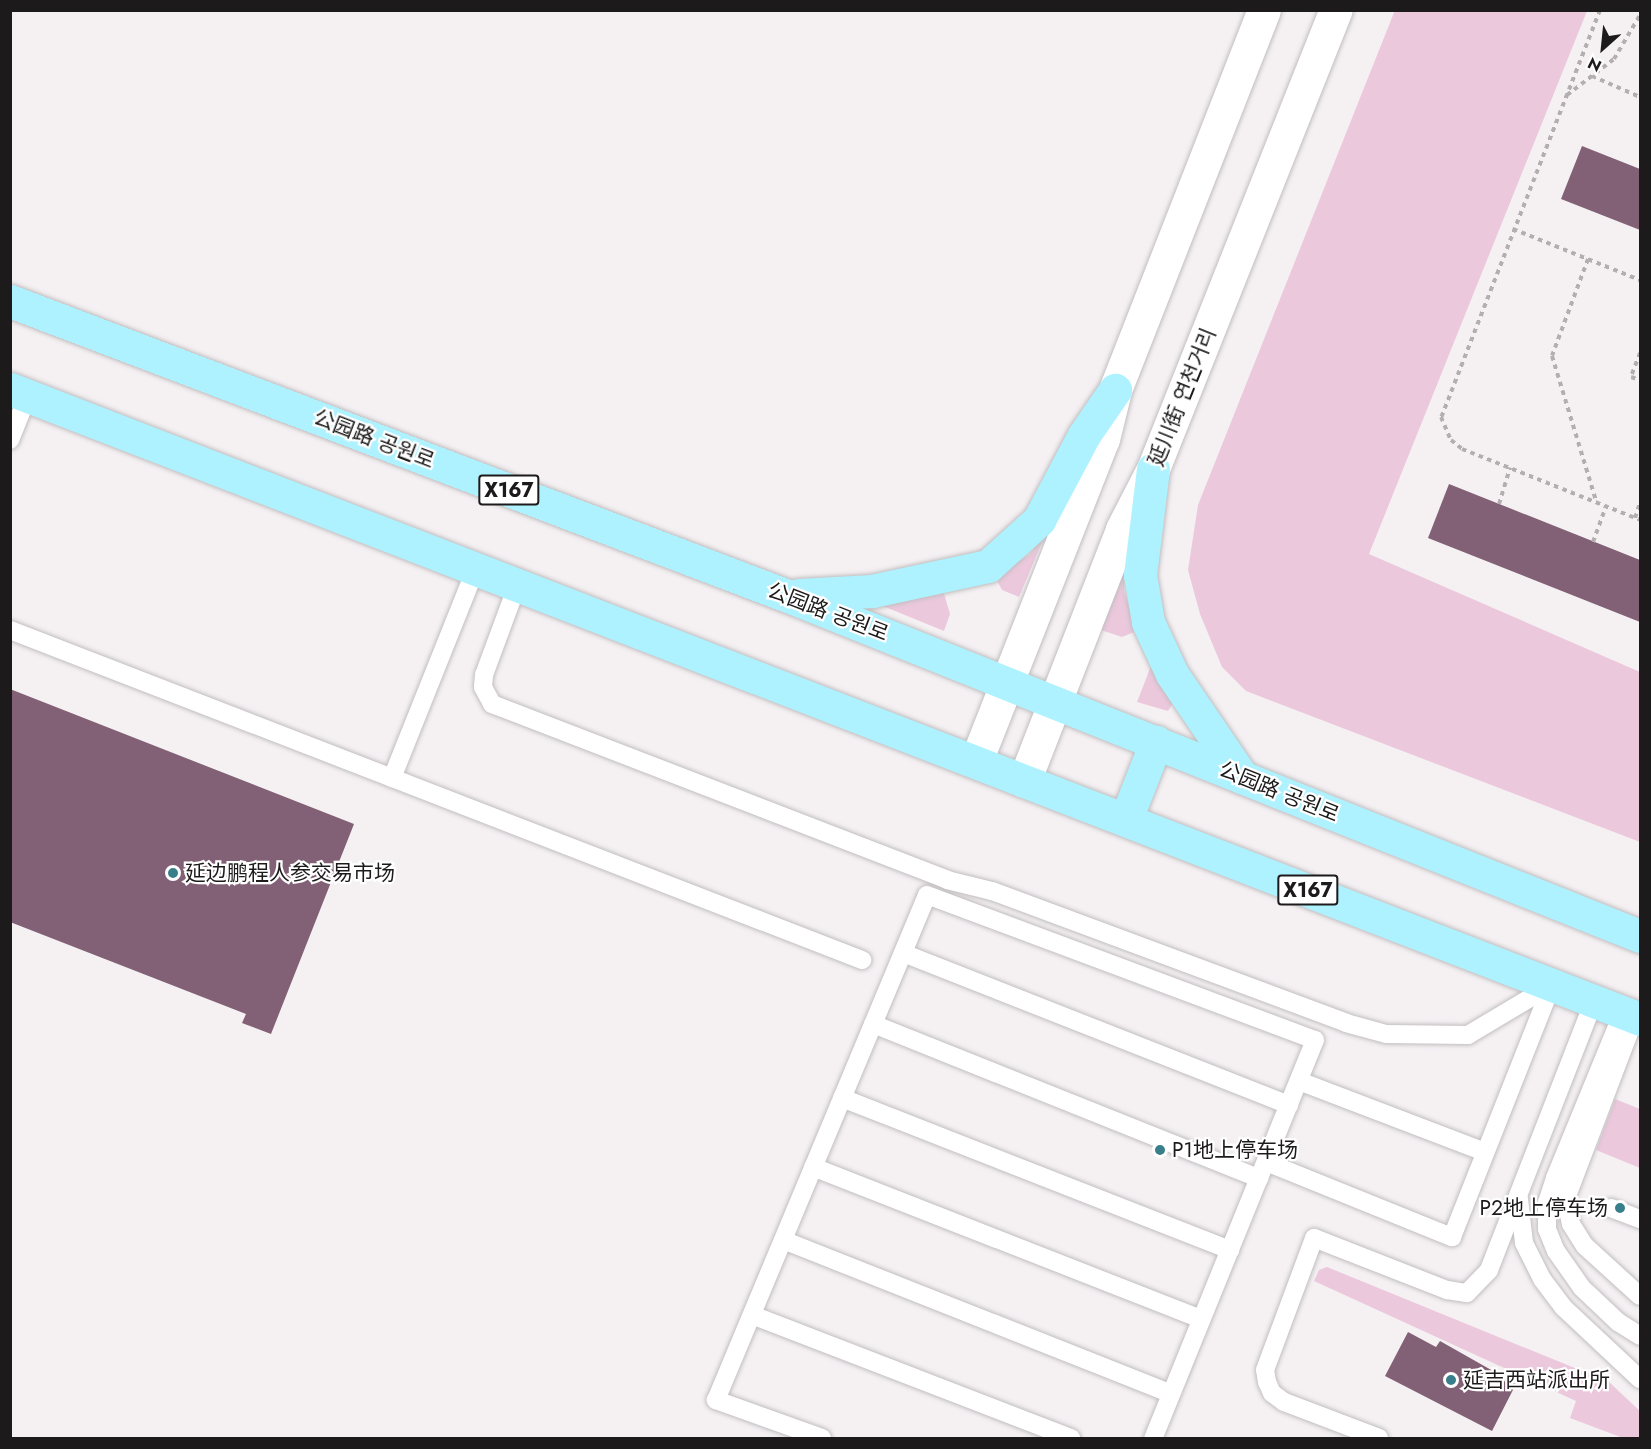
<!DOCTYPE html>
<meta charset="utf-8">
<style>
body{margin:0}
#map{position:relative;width:1651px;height:1449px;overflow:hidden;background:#f5f1f3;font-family:Jost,"Noto Sans SC","Noto Sans KR",sans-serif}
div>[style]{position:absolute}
.green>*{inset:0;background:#ecc8dd}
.building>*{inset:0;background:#826176}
.path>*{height:4px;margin-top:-2px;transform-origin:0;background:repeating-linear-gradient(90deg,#b3afb1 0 4.5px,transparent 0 9px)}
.roads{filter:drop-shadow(0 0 2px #c2bec0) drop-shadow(0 0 2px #c2bec0)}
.service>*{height:18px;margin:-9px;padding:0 9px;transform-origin:9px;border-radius:9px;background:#fff}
.secondary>*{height:33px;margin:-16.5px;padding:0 16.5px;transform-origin:16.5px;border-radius:16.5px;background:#fff}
.primary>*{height:33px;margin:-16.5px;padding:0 16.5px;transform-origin:16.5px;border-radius:16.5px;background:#aff2ff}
.dots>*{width:16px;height:16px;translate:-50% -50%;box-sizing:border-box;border:3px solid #fff;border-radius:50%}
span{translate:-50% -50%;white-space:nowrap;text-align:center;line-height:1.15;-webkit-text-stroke:4.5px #fff;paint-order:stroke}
.shield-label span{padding:2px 4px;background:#fff;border:2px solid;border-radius:4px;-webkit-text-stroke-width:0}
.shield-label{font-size:20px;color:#1c1a1b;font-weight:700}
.street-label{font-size:21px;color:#1c1a1b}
.poi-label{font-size:21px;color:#1c1a1b}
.left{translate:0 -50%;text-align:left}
.right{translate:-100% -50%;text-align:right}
.frame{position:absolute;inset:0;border:12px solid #1c1a1b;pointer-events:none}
.north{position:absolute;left:1573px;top:18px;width:60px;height:60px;-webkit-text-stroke:4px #fff;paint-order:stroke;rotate:207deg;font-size:16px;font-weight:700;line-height:24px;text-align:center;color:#1c1a1b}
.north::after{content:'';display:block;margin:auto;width:21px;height:27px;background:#1c1a1b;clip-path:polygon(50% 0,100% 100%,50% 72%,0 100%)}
</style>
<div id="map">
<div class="green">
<div style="clip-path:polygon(1395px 10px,1587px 11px,1369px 554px,1640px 672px,1640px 842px,1246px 691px,1222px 667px,1200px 614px,1188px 570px,1198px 505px)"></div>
<div style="clip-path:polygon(1045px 535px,1019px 597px,1002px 590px,994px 575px,1029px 555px)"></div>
<div style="clip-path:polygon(1124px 564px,1124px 591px,1137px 631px,1122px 637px,1098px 629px)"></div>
<div style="clip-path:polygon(943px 590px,950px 614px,944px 631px,856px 595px,896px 602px)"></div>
<div style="clip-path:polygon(1151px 666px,1173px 703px,1168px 711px,1137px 702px)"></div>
<div style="clip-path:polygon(1615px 1099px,1640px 1109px,1640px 1168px,1596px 1150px)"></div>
<div style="clip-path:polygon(1327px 1267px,1609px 1382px,1640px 1411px,1640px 1438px,1623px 1438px,1570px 1418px,1576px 1401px,1314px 1281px,1319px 1270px)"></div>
</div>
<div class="building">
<div style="clip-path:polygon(1582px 146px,1640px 169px,1640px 230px,1561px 199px)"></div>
<div style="clip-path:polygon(1449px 484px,1640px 560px,1640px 622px,1428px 538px)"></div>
<div style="clip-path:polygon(10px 689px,354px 824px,271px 1034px,242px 1023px,246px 1014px,10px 922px)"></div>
<div style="clip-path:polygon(1408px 1332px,1436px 1347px,1440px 1341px,1516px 1384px,1492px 1431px,1385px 1376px)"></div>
</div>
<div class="path">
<div style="left:1600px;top:10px;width:437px;rotate:111.3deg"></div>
<div style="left:1441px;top:417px;width:25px;rotate:67deg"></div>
<div style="left:1451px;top:440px;width:14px;rotate:39deg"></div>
<div style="left:1462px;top:449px;width:192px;rotate:21.7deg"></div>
<div style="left:1592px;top:76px;width:52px;rotate:23.6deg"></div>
<div style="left:1567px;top:95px;width:59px;rotate:-37.5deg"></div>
<div style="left:1614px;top:59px;width:51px;rotate:-59.4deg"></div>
<div style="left:1513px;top:229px;width:137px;rotate:21.9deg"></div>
<div style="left:1588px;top:259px;width:103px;rotate:110.4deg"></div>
<div style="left:1552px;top:356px;width:152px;rotate:73.1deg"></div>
<div style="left:1640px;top:353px;width:26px;rotate:111deg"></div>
<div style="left:1631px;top:377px;width:9px;rotate:18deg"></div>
<div style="left:1499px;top:504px;width:38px;rotate:-73deg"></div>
<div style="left:1635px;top:518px;width:16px;rotate:-72deg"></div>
<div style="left:1593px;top:542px;width:38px;rotate:-70deg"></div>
</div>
<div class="roads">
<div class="service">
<div style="left:10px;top:440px;width:48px;rotate:-68.2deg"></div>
<div style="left:518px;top:583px;width:98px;rotate:110.3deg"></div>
<div style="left:484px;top:675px;width:12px;rotate:95deg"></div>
<div style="left:483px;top:687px;width:19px;rotate:62deg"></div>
<div style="left:492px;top:704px;width:488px;rotate:21.1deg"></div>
<div style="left:947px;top:880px;width:46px;rotate:13.7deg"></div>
<div style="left:992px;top:891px;width:378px;rotate:20.4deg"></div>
<div style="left:1346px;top:1023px;width:41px;rotate:15.4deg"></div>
<div style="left:1386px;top:1034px;width:82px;rotate:0.7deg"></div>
<div style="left:1468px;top:1035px;width:98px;rotate:-30.8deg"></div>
<div style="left:10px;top:630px;width:914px;rotate:21.17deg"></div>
<div style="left:392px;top:778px;width:228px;rotate:-68.2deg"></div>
<div style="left:903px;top:953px;width:415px;rotate:21.5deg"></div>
<div style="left:1623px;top:1012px;width:179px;rotate:112.3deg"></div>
<div style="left:1555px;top:1178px;width:25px;rotate:108deg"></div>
<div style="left:1547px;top:1202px;width:27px;rotate:90deg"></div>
<div style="left:1547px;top:1229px;width:24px;rotate:68deg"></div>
<div style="left:1556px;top:1251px;width:45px;rotate:54.9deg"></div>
<div style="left:1582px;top:1288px;width:50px;rotate:43.4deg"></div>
<div style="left:1618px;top:1322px;width:26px;rotate:32deg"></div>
<div style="left:1635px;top:1017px;width:195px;rotate:110.8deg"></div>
<div style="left:1566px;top:1199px;width:25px;rotate:79deg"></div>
<div style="left:1571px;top:1224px;width:26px;rotate:58deg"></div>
<div style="left:1585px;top:1246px;width:74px;rotate:42.3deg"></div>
<div style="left:873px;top:1024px;width:416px;rotate:21.8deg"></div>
<div style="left:1299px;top:1081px;width:199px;rotate:20.9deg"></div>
<div style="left:842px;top:1098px;width:417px;rotate:21.4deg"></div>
<div style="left:1266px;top:1162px;width:201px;rotate:22deg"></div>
<div style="left:1452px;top:1237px;width:271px;rotate:-68.4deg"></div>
<div style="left:813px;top:1167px;width:417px;rotate:21.4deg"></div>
<div style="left:1519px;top:1199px;width:44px;rotate:83.5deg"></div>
<div style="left:1524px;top:1243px;width:40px;rotate:63.4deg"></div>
<div style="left:1542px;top:1279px;width:36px;rotate:53deg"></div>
<div style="left:1564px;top:1308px;width:104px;rotate:43.1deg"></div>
<div style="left:1611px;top:1208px;width:31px;rotate:21deg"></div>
<div style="left:783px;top:1240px;width:417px;rotate:21.6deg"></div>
<div style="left:752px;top:1315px;width:342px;rotate:21.1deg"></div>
<div style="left:822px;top:1438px;width:113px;rotate:-160.3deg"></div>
<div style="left:716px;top:1400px;width:547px;rotate:-67.32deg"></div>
<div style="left:927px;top:895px;width:414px;rotate:20.5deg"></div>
<div style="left:1315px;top:1040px;width:430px;rotate:112.1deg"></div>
<div style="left:1379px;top:1438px;width:102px;rotate:-159.2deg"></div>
<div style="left:1284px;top:1402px;width:15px;rotate:-143deg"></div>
<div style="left:1272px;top:1393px;width:12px;rotate:-114deg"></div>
<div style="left:1267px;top:1382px;width:12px;rotate:-99deg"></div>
<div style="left:1265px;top:1370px;width:141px;rotate:-69.6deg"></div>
<div style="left:1314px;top:1238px;width:143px;rotate:21.4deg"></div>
<div style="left:1447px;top:1290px;width:20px;rotate:9deg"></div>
<div style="left:1467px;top:1293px;width:32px;rotate:-46deg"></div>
<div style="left:1489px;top:1270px;width:289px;rotate:-68.7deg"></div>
</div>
<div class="secondary">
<div style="left:976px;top:761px;width:346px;rotate:-68.5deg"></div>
<div style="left:1103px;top:439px;width:50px;rotate:-76.2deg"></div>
<div style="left:1115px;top:390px;width:408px;rotate:-68.6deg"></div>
<div style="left:1024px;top:781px;width:270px;rotate:-68.7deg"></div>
<div style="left:1122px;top:529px;width:68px;rotate:-62.7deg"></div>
<div style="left:1153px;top:469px;width:494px;rotate:-68.3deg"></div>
</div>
<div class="primary">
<div style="left:10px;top:301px;width:832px;rotate:20.77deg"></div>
<div style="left:788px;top:596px;width:917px;rotate:21.76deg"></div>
<div style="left:10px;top:389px;width:1748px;rotate:21.13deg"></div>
<div style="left:1153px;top:469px;width:107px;rotate:97deg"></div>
<div style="left:1140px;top:575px;width:48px;rotate:80.3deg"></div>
<div style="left:1148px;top:622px;width:57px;rotate:65.2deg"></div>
<div style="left:1172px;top:674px;width:125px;rotate:55.8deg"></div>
<div style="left:799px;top:595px;width:73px;rotate:-3.1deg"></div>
<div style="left:872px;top:591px;width:119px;rotate:-12.2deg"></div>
<div style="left:988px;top:566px;width:69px;rotate:-42deg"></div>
<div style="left:1039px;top:520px;width:96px;rotate:-62.1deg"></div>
<div style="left:1084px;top:435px;width:55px;rotate:-55.4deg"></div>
<div style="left:1126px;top:819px;width:83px;rotate:-68.7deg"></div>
</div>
</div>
<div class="dots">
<div style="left:173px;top:873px;background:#397f8b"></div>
<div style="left:1160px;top:1150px;background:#397f8b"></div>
<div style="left:1620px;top:1208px;background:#397f8b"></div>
<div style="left:1451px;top:1380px;background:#397f8b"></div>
</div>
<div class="shield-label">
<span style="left:509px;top:490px">X167</span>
<span style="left:1308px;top:890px">X167</span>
</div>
<div class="street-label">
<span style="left:1182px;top:397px;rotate:-68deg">延川街 연천거리</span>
<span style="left:374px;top:439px;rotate:21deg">公园路 공원로</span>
<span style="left:828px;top:612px;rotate:21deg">公园路 공원로</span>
<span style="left:1279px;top:792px;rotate:22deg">公园路 공원로</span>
</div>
<div class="poi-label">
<span class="left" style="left:185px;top:873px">延边鹏程人参交易市场</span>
<span class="left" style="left:1172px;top:1150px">P1地上停车场</span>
<span class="right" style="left:1608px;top:1208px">P2地上停车场</span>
<span class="left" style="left:1463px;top:1380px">延吉西站派出所</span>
</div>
<div class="frame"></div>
<div class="north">N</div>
</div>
